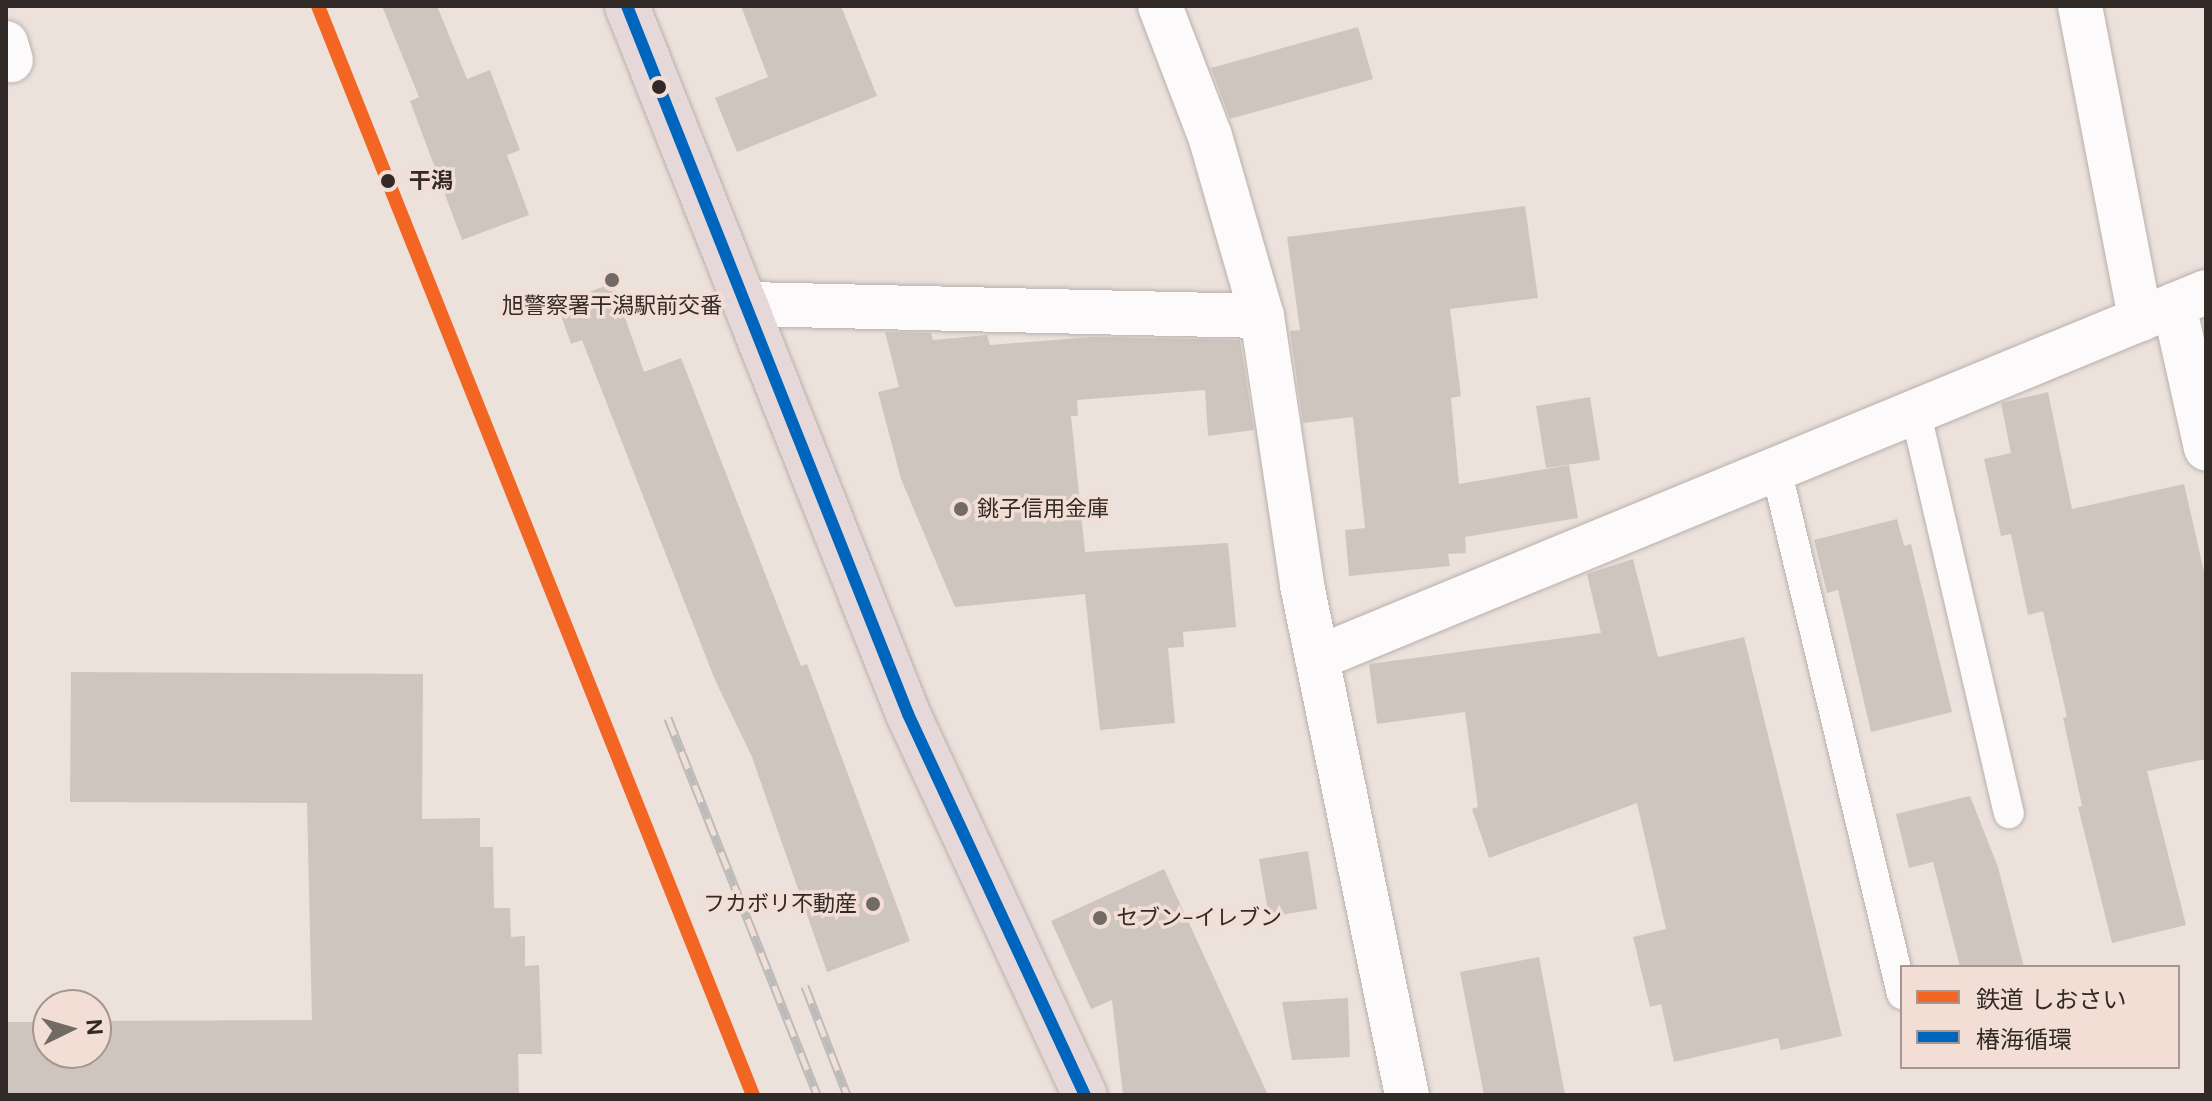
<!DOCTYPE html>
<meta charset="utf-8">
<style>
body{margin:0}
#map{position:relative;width:2212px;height:1101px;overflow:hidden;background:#ece1db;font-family:"DM Sans","Noto Sans JP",sans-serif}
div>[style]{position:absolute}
.building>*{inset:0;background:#cec6be}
.roads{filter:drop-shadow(0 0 2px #b9b0ac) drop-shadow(0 0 2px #b9b0ac)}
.lane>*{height:30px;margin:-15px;padding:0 15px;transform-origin:15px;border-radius:15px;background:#fcfafa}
.street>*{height:44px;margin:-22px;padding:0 22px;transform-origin:22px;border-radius:22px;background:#fcfafa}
.highway>*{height:44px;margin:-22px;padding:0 22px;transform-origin:22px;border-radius:22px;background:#e6d7d8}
.rail>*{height:9px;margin-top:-4.5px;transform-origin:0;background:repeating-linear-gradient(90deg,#f2ded5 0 18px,#bdbbba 0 36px);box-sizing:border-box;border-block:2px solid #bdbbba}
.bus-1>*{height:12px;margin:-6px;padding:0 6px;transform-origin:6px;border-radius:6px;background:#0065bd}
.rail-1>*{height:14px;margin:-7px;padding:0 7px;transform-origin:7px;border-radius:7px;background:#f26522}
.dots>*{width:22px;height:22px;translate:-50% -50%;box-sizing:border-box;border:4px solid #f2ded5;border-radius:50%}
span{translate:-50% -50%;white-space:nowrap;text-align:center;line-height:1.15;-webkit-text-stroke:7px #f2ded5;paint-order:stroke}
.stop-label{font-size:22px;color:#312a26;font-weight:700}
.left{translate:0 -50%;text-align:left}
.poi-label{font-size:22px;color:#312a26}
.right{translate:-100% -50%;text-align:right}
.frame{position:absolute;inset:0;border:8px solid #312a26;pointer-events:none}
.legend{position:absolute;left:1900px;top:965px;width:280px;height:104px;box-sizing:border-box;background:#f2ded5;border:2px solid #a5968f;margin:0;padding:10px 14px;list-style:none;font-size:24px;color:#312a26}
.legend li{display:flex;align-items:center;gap:16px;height:40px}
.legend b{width:40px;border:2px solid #a5968f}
.north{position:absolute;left:32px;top:989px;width:80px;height:80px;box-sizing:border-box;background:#f2ded5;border:2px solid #a5968f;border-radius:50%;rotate:85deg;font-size:22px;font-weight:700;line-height:32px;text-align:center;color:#312a26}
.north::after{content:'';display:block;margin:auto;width:28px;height:36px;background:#726a65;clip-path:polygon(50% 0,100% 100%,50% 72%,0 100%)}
</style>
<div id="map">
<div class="building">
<div style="clip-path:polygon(382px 6px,437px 6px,467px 79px,490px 70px,520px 150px,507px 155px,529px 215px,462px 240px,410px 101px,419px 97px)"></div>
<div style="clip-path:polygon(741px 6px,841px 6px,877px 96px,737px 152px,715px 98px,768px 77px)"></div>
<div style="clip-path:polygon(1358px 27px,1373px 79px,1230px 119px,1211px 68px)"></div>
<div style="clip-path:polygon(1525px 206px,1538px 298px,1450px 309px,1461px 396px,1451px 398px,1459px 484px,1569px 465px,1578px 518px,1465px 537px,1466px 553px,1448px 554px,1450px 566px,1349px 576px,1345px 530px,1365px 528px,1353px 417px,1303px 423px,1290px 331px,1300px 330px,1287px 237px)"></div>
<div style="clip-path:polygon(613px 283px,644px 372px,681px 358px,801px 666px,807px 664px,910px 941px,827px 972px,752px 757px,715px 680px,582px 340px,571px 344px,557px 304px)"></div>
<div style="clip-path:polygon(885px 332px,931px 333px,933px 340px,987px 335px,990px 345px,1092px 337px,1240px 340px,1254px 430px,1208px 436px,1205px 390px,1077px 400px,1078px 416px,1071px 416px,1085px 552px,1228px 543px,1236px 627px,1183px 632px,1184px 647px,1168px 648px,1175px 723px,1100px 730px,1085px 594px,955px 607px,901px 479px,878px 392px,899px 387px)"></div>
<div style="clip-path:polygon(2048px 392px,2072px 509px,2184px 484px,2206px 580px,2206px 759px,2147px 771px,2186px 925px,2112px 943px,2078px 807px,2082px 806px,2063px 718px,2067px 717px,2043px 611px,2028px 615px,2011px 534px,2001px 536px,1984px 459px,2011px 453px,2001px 403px)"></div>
<div style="clip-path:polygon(1590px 397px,1600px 460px,1546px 468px,1536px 406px)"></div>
<div style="clip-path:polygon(1897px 519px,1904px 546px,1911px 544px,1952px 712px,1871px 732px,1838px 590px,1827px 593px,1814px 540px)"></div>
<div style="clip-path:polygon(1633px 559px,1658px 657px,1744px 637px,1842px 1036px,1781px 1050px,1778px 1038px,1674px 1062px,1661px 1004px,1650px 1007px,1633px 937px,1666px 929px,1637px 803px,1489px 858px,1472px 809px,1478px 807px,1465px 712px,1377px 724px,1369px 664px,1601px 633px,1587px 574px)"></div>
<div style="clip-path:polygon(71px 672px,423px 674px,422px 819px,480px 818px,480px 847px,493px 847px,494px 908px,510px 908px,511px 937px,525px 936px,525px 966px,539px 965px,542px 1054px,518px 1054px,519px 1095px,6px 1095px,6px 1022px,48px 1022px,48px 1053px,96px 1053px,96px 1021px,312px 1020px,307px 803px,70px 802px)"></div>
<div style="clip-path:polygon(1970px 796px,1998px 867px,2024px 967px,1960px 967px,1933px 862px,1909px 868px,1896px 814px)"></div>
<div style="clip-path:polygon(1308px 851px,1317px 909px,1269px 917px,1259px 859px)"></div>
<div style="clip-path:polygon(1164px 869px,1194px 934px,1268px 1095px,1123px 1095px,1112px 1000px,1091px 1009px,1051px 921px)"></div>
<div style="clip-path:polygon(1539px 957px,1565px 1095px,1484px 1095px,1460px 972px)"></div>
<div style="clip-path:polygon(1348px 998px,1350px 1057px,1292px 1060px,1282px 1002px)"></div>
</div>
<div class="roads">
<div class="lane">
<div style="left:1915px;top:410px;width:414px;rotate:76.9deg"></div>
<div style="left:1776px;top:469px;width:540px;rotate:76.5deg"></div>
</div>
<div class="street">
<div style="left:1160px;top:6px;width:139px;rotate:69deg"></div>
<div style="left:1210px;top:136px;width:187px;rotate:73.9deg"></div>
<div style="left:1262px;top:316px;width:272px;rotate:81.5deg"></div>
<div style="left:1302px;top:585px;width:521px;rotate:78.37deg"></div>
<div style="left:2080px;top:6px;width:319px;rotate:79.1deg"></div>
<div style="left:6px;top:43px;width:18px;rotate:74deg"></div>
<div style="left:748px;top:304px;width:514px;rotate:1.34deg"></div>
<div style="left:2174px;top:305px;width:147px;rotate:77.4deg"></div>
<div style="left:1317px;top:658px;width:961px;rotate:-22.38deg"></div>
</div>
<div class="highway">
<div style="left:627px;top:6px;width:762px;rotate:68.35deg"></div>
<div style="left:908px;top:714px;width:420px;rotate:65.1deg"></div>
</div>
</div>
<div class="rail">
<div style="left:668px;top:718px;width:405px;rotate:68.4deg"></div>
<div style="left:805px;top:986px;width:117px;rotate:68.9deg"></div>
</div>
<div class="bus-1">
<div style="left:627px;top:6px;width:762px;rotate:68.35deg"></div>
<div style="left:908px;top:714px;width:420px;rotate:65.1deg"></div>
</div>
<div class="rail-1">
<div style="left:318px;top:6px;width:1173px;rotate:68.23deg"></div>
</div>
<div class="dots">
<div style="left:659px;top:87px;background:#312a26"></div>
<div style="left:388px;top:181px;background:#312a26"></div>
<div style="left:612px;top:280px;background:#726a65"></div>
<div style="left:961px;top:509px;background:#726a65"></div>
<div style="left:873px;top:904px;background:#726a65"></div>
<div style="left:1100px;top:918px;background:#726a65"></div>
</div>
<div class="stop-label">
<span class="left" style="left:409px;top:181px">干潟</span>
</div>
<div class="poi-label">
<span style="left:612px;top:306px">旭警察署干潟駅前交番</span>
<span class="left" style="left:977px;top:509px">銚子信用金庫</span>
<span class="right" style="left:857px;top:904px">フカボリ不動産</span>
<span class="left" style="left:1116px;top:918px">セブン-イレブン</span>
</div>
<div class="frame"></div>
<ul class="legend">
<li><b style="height:10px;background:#f26522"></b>鉄道 しおさい</li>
<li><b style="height:10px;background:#0065bd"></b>椿海循環</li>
</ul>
<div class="north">N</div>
</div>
